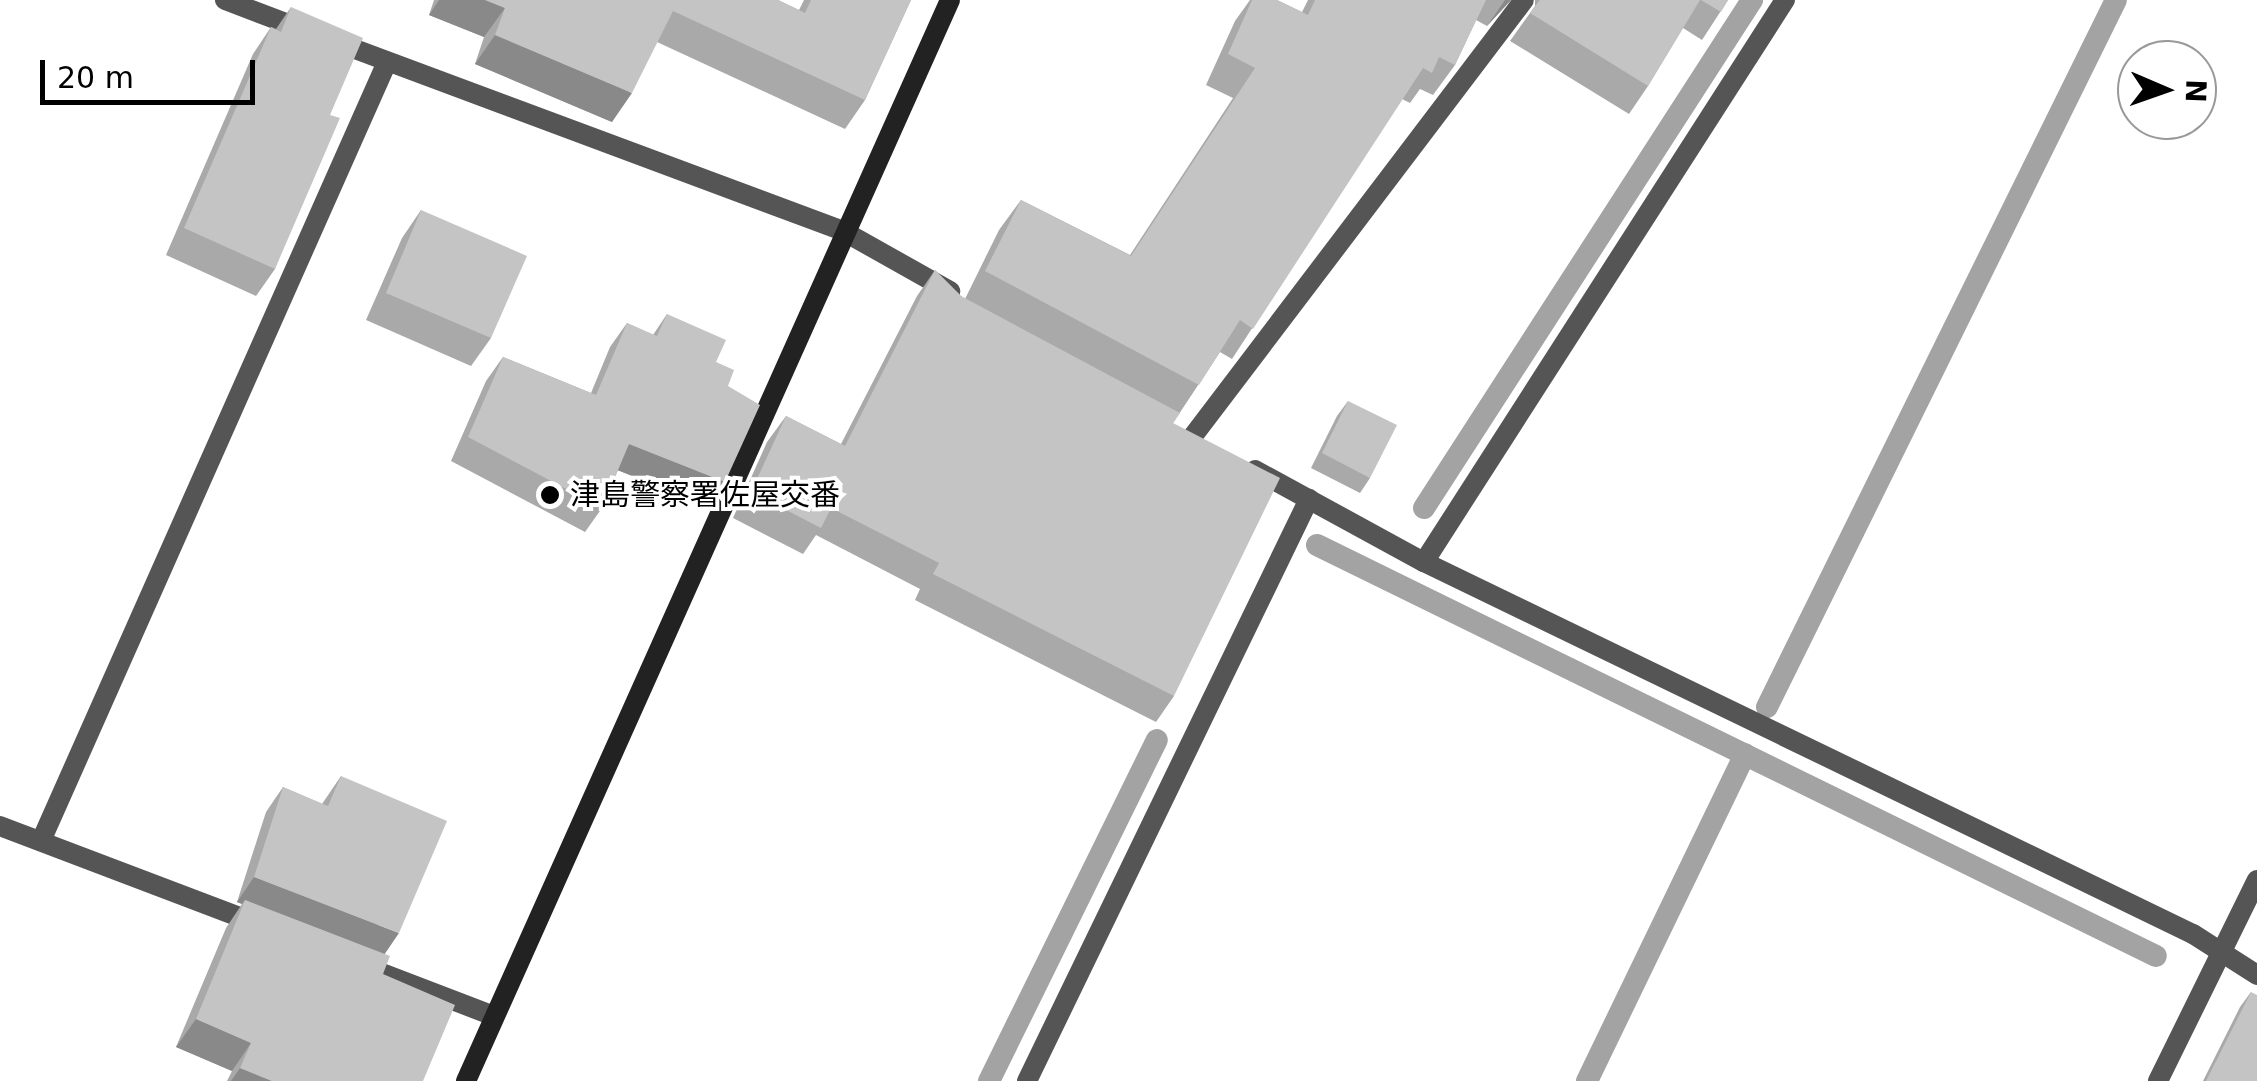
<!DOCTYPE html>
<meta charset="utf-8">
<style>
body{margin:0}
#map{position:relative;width:2257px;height:1081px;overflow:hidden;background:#fff;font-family:"DejaVu Sans","Noto Sans JP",sans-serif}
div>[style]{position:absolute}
.stream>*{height:22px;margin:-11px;padding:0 11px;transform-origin:11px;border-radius:11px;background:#a3a3a3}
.street>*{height:20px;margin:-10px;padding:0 10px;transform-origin:10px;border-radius:10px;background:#555}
.secondary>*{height:20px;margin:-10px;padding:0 10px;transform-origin:10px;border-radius:10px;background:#222}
.wall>*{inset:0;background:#a9a9a9}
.shaded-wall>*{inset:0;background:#898989}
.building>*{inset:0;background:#c4c4c4}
.dots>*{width:28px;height:28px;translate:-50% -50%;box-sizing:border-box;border:5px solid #fff;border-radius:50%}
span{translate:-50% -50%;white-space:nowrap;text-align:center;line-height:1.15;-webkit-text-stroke:8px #fff;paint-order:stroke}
.poi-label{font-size:30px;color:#000}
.left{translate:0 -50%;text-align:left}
.north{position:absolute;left:2117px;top:40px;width:100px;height:100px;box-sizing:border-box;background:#fff;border:2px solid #999;border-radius:50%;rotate:92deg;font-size:28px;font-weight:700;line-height:40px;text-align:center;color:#000}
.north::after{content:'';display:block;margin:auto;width:35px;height:45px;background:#000;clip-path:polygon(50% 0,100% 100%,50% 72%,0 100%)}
.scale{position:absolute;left:40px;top:60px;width:215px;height:45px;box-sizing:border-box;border:5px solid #000;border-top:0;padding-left:12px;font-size:30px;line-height:35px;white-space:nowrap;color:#000;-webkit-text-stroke:8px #fff;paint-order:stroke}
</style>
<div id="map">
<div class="stream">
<div style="left:1424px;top:508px;width:605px;rotate:-57.15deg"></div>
<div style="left:1317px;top:545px;width:934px;rotate:26.1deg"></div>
<div style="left:1767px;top:707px;width:788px;rotate:-63.73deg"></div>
<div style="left:989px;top:1081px;width:380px;rotate:-63.8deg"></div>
<div style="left:1587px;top:1081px;width:363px;rotate:-64.2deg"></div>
</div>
<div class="street">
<div style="left:225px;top:0;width:85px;rotate:20.8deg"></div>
<div style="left:336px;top:42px;width:541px;rotate:20.44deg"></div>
<div style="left:843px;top:231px;width:123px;rotate:29.3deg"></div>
<div style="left:1193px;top:436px;width:547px;rotate:-52.8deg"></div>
<div style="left:1255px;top:470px;width:192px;rotate:28.6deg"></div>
<div style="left:1424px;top:562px;width:854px;rotate:25.82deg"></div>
<div style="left:2193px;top:934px;width:76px;rotate:32.6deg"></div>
<div style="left:1424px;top:562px;width:668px;rotate:-57.29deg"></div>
<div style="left:0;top:826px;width:278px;rotate:20.8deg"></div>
<div style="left:41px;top:841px;width:852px;rotate:-66.05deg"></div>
<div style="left:361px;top:965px;width:142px;rotate:21deg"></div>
<div style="left:1027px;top:1081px;width:647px;rotate:-64.15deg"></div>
<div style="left:2158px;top:1081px;width:224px;rotate:-63.8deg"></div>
</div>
<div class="secondary">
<div style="left:466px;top:1081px;width:1184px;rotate:-65.88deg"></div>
</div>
<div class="wall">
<div style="clip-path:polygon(434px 0,778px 0,799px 10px,804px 0,911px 0,865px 100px,845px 129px,657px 42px,612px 122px,475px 64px,484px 37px,429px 15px)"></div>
<div style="clip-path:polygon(1250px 0,1277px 0,1302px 12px,1308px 0,1511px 0,1487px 26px,1476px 20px,1455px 65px,1433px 95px,1420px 89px,1410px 103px,1402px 99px,1232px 359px,1220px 352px,1173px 423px,1174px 696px,1156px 722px,915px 600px,920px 589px,816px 535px,803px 554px,733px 518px,767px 442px,786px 416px,841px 444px,917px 296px,935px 270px,961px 296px,965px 299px,999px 230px,1021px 200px,1130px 255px,1233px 98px,1206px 85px,1235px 21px)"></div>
<div style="clip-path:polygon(1535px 0,1728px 0,1702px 40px,1683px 28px,1648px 86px,1629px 114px,1510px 41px,1535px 6px)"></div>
<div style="clip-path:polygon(291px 7px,330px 115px,275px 269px,256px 296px,166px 255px,253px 54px,271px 27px,276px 29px)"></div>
<div style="clip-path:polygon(421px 210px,491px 338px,471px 366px,366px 320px,402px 238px)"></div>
<div style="clip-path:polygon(667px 314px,716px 362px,728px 386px,725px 482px,708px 506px,618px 470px,602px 508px,585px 532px,451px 461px,486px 381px,503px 357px,591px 393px,610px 347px,627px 323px,653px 335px)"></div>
<div style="clip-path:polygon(1348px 401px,1370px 478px,1360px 493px,1311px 468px,1337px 416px)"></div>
<div style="clip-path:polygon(341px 776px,385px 954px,383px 974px,423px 1081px,227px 1081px,232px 1071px,176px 1047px,226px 928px,242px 904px,237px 902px,266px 812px,283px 787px,322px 804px)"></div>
<div style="clip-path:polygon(2251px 992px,2257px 1081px,2203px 1081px,2240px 1007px)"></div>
</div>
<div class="shaded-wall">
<div style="clip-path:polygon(439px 0,485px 0,505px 8px,484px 37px,429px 15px)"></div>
<div style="clip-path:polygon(1505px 0,1511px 0,1487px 26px)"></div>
<div style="clip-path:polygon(495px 35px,632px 93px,612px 122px,475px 64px)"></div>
<div style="clip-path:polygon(629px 444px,725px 482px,708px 506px,612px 468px)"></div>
<div style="clip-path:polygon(254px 877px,399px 933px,382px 958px,245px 900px,242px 904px,237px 902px)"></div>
<div style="clip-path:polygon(196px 1019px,251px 1043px,232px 1071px,176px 1047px)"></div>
<div style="clip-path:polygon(240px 1068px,272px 1081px,231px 1081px)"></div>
</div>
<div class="building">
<div style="clip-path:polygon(485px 0,778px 0,805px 13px,811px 0,911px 0,865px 100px,673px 11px,632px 93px,495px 35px,505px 8px)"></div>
<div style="clip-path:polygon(1252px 0,1277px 0,1308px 15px,1315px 0,1486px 0,1455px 65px,1439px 57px,1432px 73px,1423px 68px,1253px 329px,1240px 320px,1199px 385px,985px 271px,1021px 200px,1131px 256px,1255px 68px,1228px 54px)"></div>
<div style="clip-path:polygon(1540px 0,1700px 0,1648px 86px,1530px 13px)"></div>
<div style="clip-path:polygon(1701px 0,1728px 0,1721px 12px)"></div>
<div style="clip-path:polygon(291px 7px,363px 38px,330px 115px,340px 118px,275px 269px,184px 228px,271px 27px,281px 32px)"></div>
<div style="clip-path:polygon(421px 210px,527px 256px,491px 338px,386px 293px)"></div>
<div style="clip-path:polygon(935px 270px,961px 296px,1180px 413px,1173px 423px,1280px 478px,1174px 696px,933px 574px,939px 563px,831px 508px,821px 528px,751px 492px,786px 416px,845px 446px)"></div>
<div style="clip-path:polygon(667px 314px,726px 340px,716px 362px,734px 370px,728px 386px,760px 405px,725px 482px,629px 444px,602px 508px,468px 437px,503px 357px,596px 395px,627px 323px,657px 336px)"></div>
<div style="clip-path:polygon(1348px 401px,1397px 425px,1370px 478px,1322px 453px)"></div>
<div style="clip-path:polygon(341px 776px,447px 821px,399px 933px,254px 877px,283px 787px,328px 806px)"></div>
<div style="clip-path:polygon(245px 900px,390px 956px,383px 974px,455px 1005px,423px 1081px,272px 1081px,240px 1068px,251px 1043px,196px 1019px)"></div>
<div style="clip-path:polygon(2251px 992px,2257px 995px,2257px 1081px,2206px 1081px)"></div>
</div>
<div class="dots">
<div style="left:550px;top:495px;background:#000"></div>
</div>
<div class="poi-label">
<span class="left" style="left:570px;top:495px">津島警察署佐屋交番</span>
</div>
<div class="north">N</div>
<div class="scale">20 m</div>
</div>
